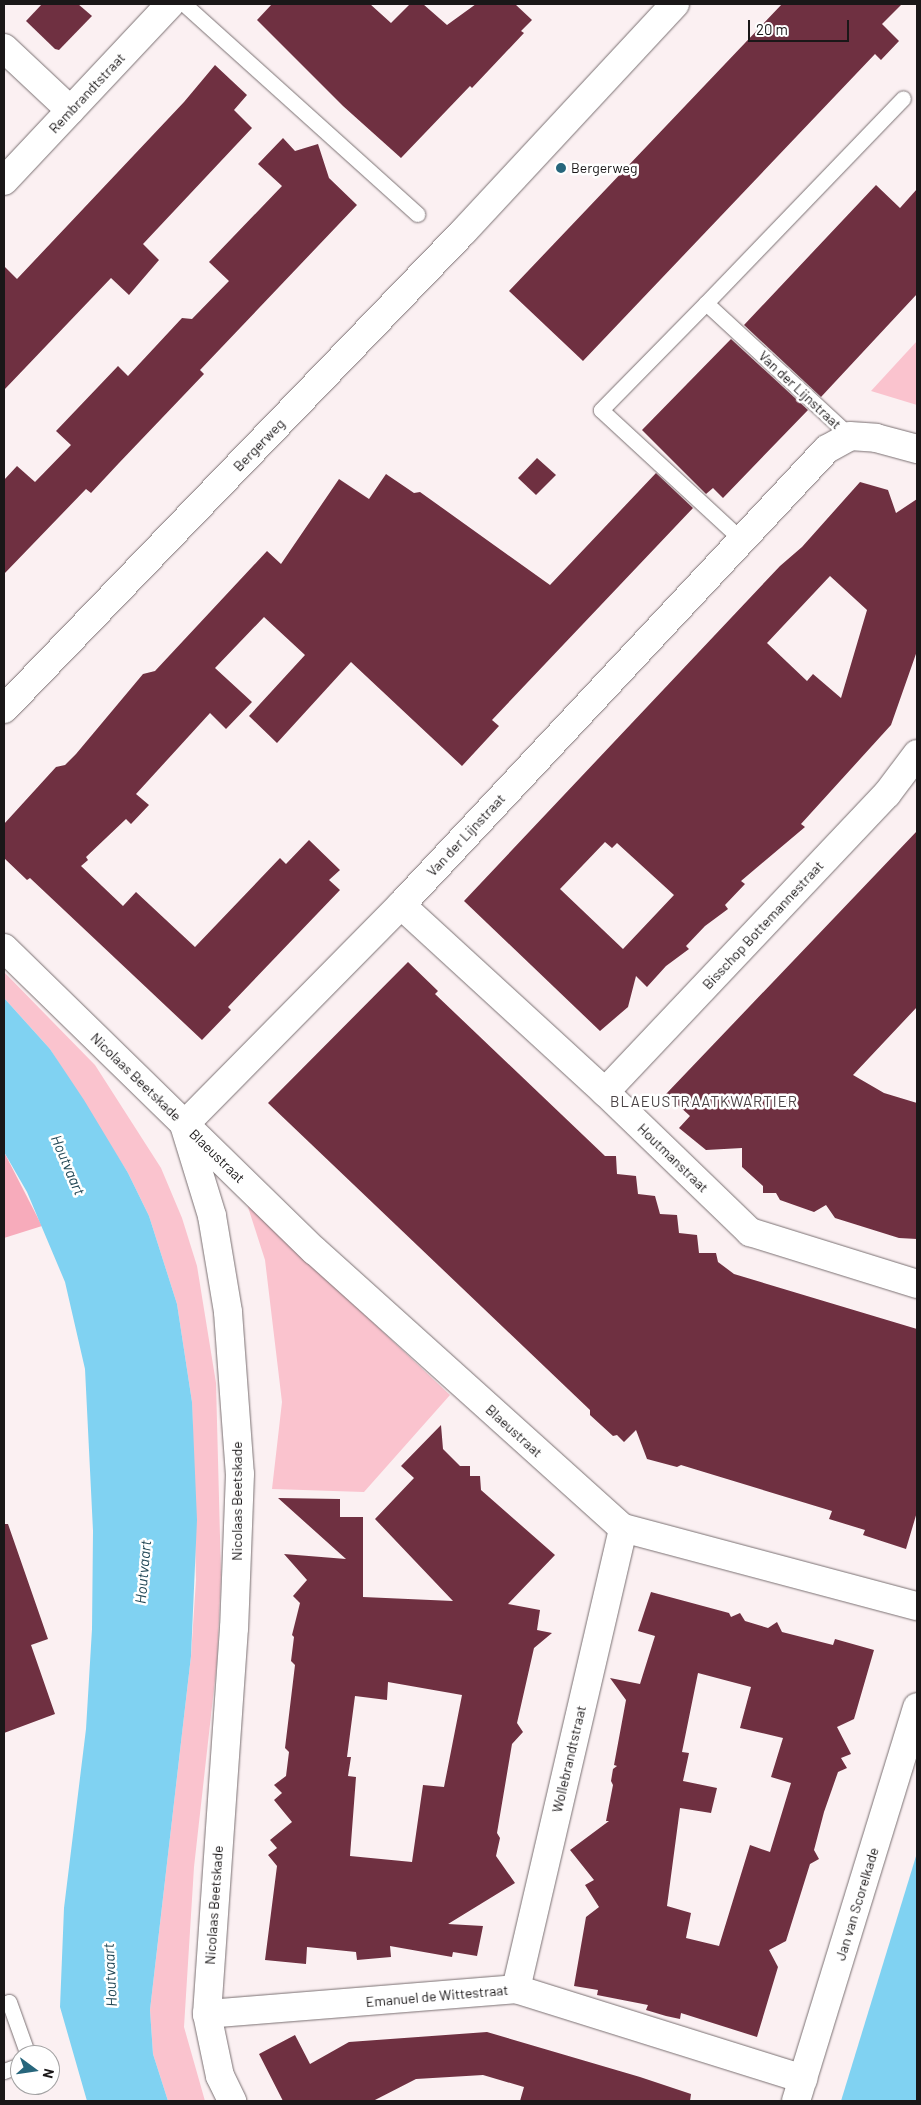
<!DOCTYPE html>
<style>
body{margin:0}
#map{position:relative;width:921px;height:2105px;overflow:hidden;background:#fbf0f2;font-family:Barlow,sans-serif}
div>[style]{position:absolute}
.green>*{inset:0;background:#fac3ce}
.forest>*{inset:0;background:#f7abbb}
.water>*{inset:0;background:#80d2f2}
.building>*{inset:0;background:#6f3041}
.roads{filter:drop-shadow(0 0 1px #7a7072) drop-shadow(0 0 1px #7a7072)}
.service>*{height:15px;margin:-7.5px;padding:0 7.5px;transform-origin:7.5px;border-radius:7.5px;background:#fff}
.minor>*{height:28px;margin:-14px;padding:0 14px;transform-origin:14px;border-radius:14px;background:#fff}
.secondary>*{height:28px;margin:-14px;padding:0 14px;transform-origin:14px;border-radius:14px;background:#fff}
.dots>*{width:14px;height:14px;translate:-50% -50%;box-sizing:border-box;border:2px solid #fff;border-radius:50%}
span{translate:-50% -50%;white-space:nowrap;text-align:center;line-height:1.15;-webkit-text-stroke:5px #fff;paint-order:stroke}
.street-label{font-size:14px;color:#1a1718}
.poi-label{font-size:14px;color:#1a1718}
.left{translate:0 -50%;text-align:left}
.neighbourhood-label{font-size:15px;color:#4c4446;letter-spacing:1px}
.water-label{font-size:15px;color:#214755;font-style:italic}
.frame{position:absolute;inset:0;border:5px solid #1a1718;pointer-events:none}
.north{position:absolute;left:10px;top:2045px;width:50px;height:50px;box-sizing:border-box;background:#fff;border:1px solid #a3a2a3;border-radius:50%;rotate:104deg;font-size:14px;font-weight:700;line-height:20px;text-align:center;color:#1a1718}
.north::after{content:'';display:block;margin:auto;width:18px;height:22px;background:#27667c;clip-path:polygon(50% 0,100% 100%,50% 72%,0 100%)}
.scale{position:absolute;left:748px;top:20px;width:101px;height:22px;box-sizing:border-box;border:2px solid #1a1718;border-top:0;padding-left:6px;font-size:15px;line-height:18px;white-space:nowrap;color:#1a1718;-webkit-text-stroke:4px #fff;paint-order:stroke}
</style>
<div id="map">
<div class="green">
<div style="clip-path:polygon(917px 341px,917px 405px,871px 391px)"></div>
<div style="clip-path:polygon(4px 972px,95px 1065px,161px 1168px,182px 1218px,197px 1266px,216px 1383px,221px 1575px,217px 1662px,194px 1867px,184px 2027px,205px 2101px,168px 2101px,153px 2054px,150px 2010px,191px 1656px,196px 1580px,192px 1402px,177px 1304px,149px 1216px,128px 1173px,50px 1049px,4px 998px)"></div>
<div style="clip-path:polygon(247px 1204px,450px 1395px,364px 1492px,272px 1489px,282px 1402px,265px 1260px)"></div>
</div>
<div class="forest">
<div style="clip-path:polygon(4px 1152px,42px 1226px,4px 1238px)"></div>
</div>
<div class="water">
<div style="clip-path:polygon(4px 998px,50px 1049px,84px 1100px,128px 1173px,149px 1216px,177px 1304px,192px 1402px,197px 1520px,191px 1656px,150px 2010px,153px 2054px,168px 2101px,87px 2101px,60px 2007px,64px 1908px,86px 1729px,92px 1629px,93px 1531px,85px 1369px,65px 1282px,27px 1192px,4px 1152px)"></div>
<div style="clip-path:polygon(917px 1853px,917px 2101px,841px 2101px)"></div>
</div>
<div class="building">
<div style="clip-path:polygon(42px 4px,78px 4px,92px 16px,59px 50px,55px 49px,26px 21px)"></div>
<div style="clip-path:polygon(272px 4px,370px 4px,391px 23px,410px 4px,423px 4px,447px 25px,476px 4px,515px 4px,532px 20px,521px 31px,524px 33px,472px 88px,470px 86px,401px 158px,343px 106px,257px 20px)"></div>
<div style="clip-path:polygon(782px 4px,902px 4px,882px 24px,899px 41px,881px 60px,875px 54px,583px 361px,509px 291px)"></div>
<div style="clip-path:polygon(215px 65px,247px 95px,234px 110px,252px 128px,143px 244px,159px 260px,129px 295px,111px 278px,4px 390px,4px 266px,17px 279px,184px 102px)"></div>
<div style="clip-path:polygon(283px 138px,295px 151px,318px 144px,329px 178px,357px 205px,200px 370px,204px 374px,119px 463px,91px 493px,86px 489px,4px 574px,4px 480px,17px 466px,35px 482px,71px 445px,56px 431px,118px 366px,128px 376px,182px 318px,192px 319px,229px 281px,209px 262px,282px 186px,258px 164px)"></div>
<div style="clip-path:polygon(876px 185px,900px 208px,917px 189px,917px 294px,821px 397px,744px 325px)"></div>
<div style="clip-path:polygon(731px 339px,808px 410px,723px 498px,713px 488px,706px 494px,642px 430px)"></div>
<div style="clip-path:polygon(537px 458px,556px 475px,536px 495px,518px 478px)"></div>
<div style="clip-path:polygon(656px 473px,693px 508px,492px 720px,499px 726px,462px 766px,351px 662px,277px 743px,249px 716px,305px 655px,264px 617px,215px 668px,252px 702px,226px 729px,210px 713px,136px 794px,149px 805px,131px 824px,126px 819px,86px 857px,88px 860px,81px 866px,123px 906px,136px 892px,195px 947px,280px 858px,286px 864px,309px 840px,340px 870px,329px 880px,340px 890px,228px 1007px,231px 1010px,202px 1040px,30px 878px,27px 880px,4px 858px,4px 824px,56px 767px,65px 765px,76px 754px,143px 674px,155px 671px,267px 551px,281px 564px,339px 479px,369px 499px,386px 474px,414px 493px,420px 492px,550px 585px)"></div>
<div style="clip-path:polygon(evenodd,860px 482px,888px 490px,896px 513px,917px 499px,917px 651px,891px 725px,801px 824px,805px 827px,741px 881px,745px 884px,725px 905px,728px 909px,705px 926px,686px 946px,689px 949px,666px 966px,647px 987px,636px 976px,628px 1007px,600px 1031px,464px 901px,780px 566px,802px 547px,860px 482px,830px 576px,867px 610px,841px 698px,813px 674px,807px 681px,767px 643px,830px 576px,860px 482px,605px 842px,612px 848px,617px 843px,674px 895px,623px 949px,560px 889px,605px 842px)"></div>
<div style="clip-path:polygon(917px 831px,917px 1007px,853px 1075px,884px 1093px,917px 1103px,917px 1239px,899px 1238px,835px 1218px,826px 1205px,814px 1212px,780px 1200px,776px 1193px,763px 1193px,763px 1186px,742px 1167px,742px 1148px,706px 1150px,679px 1128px,690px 1116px,666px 1094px)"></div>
<div style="clip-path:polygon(408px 962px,438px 991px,435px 994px,605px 1156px,616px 1156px,617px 1174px,636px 1176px,638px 1194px,655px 1196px,660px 1214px,677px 1215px,679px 1233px,697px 1235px,699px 1253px,716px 1253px,718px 1262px,734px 1274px,917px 1329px,917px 1512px,906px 1549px,863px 1535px,865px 1530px,829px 1519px,832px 1511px,681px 1465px,677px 1467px,647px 1459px,636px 1430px,624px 1442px,617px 1435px,613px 1436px,590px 1415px,590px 1410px,268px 1103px)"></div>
<div style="clip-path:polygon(evenodd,441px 1425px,443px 1449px,460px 1466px,470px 1466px,470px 1476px,480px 1476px,481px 1490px,555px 1555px,508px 1604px,540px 1610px,537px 1630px,552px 1633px,534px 1648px,517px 1723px,523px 1732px,512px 1744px,497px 1833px,500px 1838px,496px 1856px,515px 1883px,448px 1924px,483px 1926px,477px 1956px,453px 1952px,452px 1957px,390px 1946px,391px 1957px,357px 1960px,356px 1952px,307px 1947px,306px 1964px,265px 1960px,277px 1866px,268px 1855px,277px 1848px,270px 1840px,292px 1822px,274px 1800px,282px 1793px,274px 1785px,286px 1776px,289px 1752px,285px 1748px,295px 1665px,291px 1661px,294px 1637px,292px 1635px,300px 1603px,293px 1596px,307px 1580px,284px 1554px,346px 1559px,278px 1498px,340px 1499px,340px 1517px,363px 1517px,363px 1597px,453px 1601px,375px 1519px,414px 1478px,401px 1466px,441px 1425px,388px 1682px,462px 1695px,444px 1787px,423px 1785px,412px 1862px,350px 1856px,356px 1777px,348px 1776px,351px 1757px,347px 1757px,355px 1696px,387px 1700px,388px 1682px)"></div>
<div style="clip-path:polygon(4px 1524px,8px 1524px,48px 1639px,31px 1645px,55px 1714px,4px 1733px)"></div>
<div style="clip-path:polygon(evenodd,651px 1592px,729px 1613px,731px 1617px,740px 1613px,745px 1621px,768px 1628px,777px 1622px,782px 1632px,833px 1645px,835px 1639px,874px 1650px,854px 1719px,837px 1727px,851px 1754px,841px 1758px,847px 1768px,838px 1772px,824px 1812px,814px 1850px,819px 1859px,810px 1864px,786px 1941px,769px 1950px,778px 1967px,757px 2037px,681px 2013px,680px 2019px,666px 2016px,646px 2010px,648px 2005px,597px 1995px,598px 1990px,574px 1986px,586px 1917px,599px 1907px,585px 1885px,594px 1880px,570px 1850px,609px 1821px,606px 1821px,613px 1785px,611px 1781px,613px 1769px,617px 1766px,614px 1765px,626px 1700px,610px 1678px,640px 1684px,655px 1636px,638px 1631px,651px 1592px,698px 1673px,751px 1687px,740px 1728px,783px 1738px,771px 1777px,791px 1783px,770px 1852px,750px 1845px,719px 1946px,686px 1938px,691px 1913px,667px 1906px,680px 1808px,711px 1813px,717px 1788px,683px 1781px,689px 1753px,682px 1752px,698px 1673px)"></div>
<div style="clip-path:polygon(487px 2032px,640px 2077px,691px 2094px,690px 2101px,520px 2101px,524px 2087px,483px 2075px,416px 2079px,373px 2101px,283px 2101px,259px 2054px,295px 2035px,310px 2064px,349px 2042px)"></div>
</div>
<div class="roads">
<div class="service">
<div style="left:184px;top:4px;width:314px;rotate:42deg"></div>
<div style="left:706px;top:303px;width:150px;rotate:134.5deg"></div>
<div style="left:601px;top:410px;width:192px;rotate:42.7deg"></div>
<div style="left:850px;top:436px;width:196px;rotate:-137.3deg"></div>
<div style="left:706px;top:303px;width:284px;rotate:-46.1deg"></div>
<div style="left:4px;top:2004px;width:5px;rotate:-22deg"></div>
<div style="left:9px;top:2002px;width:56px;rotate:70.3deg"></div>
<div style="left:4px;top:2071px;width:17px;rotate:-21deg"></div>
</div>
<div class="minor">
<div style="left:4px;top:48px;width:91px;rotate:43.2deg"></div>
<div style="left:4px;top:181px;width:243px;rotate:-46.8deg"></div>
<div style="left:401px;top:905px;width:277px;rotate:42.5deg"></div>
<div style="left:605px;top:1092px;width:202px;rotate:44deg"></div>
<div style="left:750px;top:1232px;width:175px;rotate:17.3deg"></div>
<div style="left:4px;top:948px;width:434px;rotate:44.3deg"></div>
<div style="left:315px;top:1251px;width:414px;rotate:42deg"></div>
<div style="left:623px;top:1528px;width:304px;rotate:14.9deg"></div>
<div style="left:605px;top:1092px;width:410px;rotate:-46.6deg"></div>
<div style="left:887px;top:794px;width:50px;rotate:-53.1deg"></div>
<div style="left:184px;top:1125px;width:309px;rotate:-45.4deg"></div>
<div style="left:401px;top:905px;width:624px;rotate:-46.95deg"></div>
<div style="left:827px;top:449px;width:26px;rotate:-29deg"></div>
<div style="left:850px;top:436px;width:26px;rotate:4deg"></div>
<div style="left:876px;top:438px;width:42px;rotate:15deg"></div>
<div style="left:185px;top:1128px;width:92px;rotate:72.9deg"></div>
<div style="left:212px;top:1216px;width:97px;rotate:80.5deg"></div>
<div style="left:228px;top:1312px;width:162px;rotate:85.8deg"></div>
<div style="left:240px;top:1474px;width:154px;rotate:92.2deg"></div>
<div style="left:234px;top:1628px;width:387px;rotate:94deg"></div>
<div style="left:207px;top:2014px;width:63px;rotate:78.2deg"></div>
<div style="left:220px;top:2076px;width:28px;rotate:64deg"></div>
<div style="left:516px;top:1989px;width:473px;rotate:-76.9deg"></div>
<div style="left:207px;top:2014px;width:310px;rotate:-4.6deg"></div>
<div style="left:516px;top:1989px;width:301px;rotate:17.4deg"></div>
<div style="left:796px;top:2101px;width:412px;rotate:-72.9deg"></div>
</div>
<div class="secondary">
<div style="left:4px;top:709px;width:663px;rotate:-46.1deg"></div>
<div style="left:464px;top:231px;width:310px;rotate:-47.1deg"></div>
</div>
</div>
<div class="dots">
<div style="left:561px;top:168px;background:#27667c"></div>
</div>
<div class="street-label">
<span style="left:87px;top:93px;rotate:-47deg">Rembrandtstraat</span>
<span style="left:800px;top:390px;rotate:43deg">Van der Lijnstraat</span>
<span style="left:259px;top:445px;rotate:-46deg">Bergerweg</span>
<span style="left:466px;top:835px;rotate:-47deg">Van der Lijnstraat</span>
<span style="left:763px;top:925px;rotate:-47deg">Bisschop Bottemannestraat</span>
<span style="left:136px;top:1077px;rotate:44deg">Nicolaas Beetskade</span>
<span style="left:217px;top:1156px;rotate:44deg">Blaeustraat</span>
<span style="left:673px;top:1158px;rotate:44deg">Houtmanstraat</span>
<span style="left:514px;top:1431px;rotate:42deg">Blaeustraat</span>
<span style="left:237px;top:1501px;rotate:-90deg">Nicolaas Beetskade</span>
<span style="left:569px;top:1759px;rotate:-77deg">Wollebrandtstraat</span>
<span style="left:857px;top:1904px;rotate:-73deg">Jan van Scorelkade</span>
<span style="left:214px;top:1905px;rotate:-86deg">Nicolaas Beetskade</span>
<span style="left:437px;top:1996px;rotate:-5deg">Emanuel de Wittestraat</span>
</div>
<div class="poi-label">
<span class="left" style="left:571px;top:168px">Bergerweg</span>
</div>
<div class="neighbourhood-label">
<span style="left:704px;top:1102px">BLAEUSTRAATKWARTIER</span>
</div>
<div class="water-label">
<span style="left:68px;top:1165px;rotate:67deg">Houtvaart</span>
<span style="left:143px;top:1572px;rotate:-85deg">Houtvaart</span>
<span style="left:110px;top:1975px;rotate:-93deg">Houtvaart</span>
</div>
<div class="frame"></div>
<div class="north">N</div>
<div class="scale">20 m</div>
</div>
